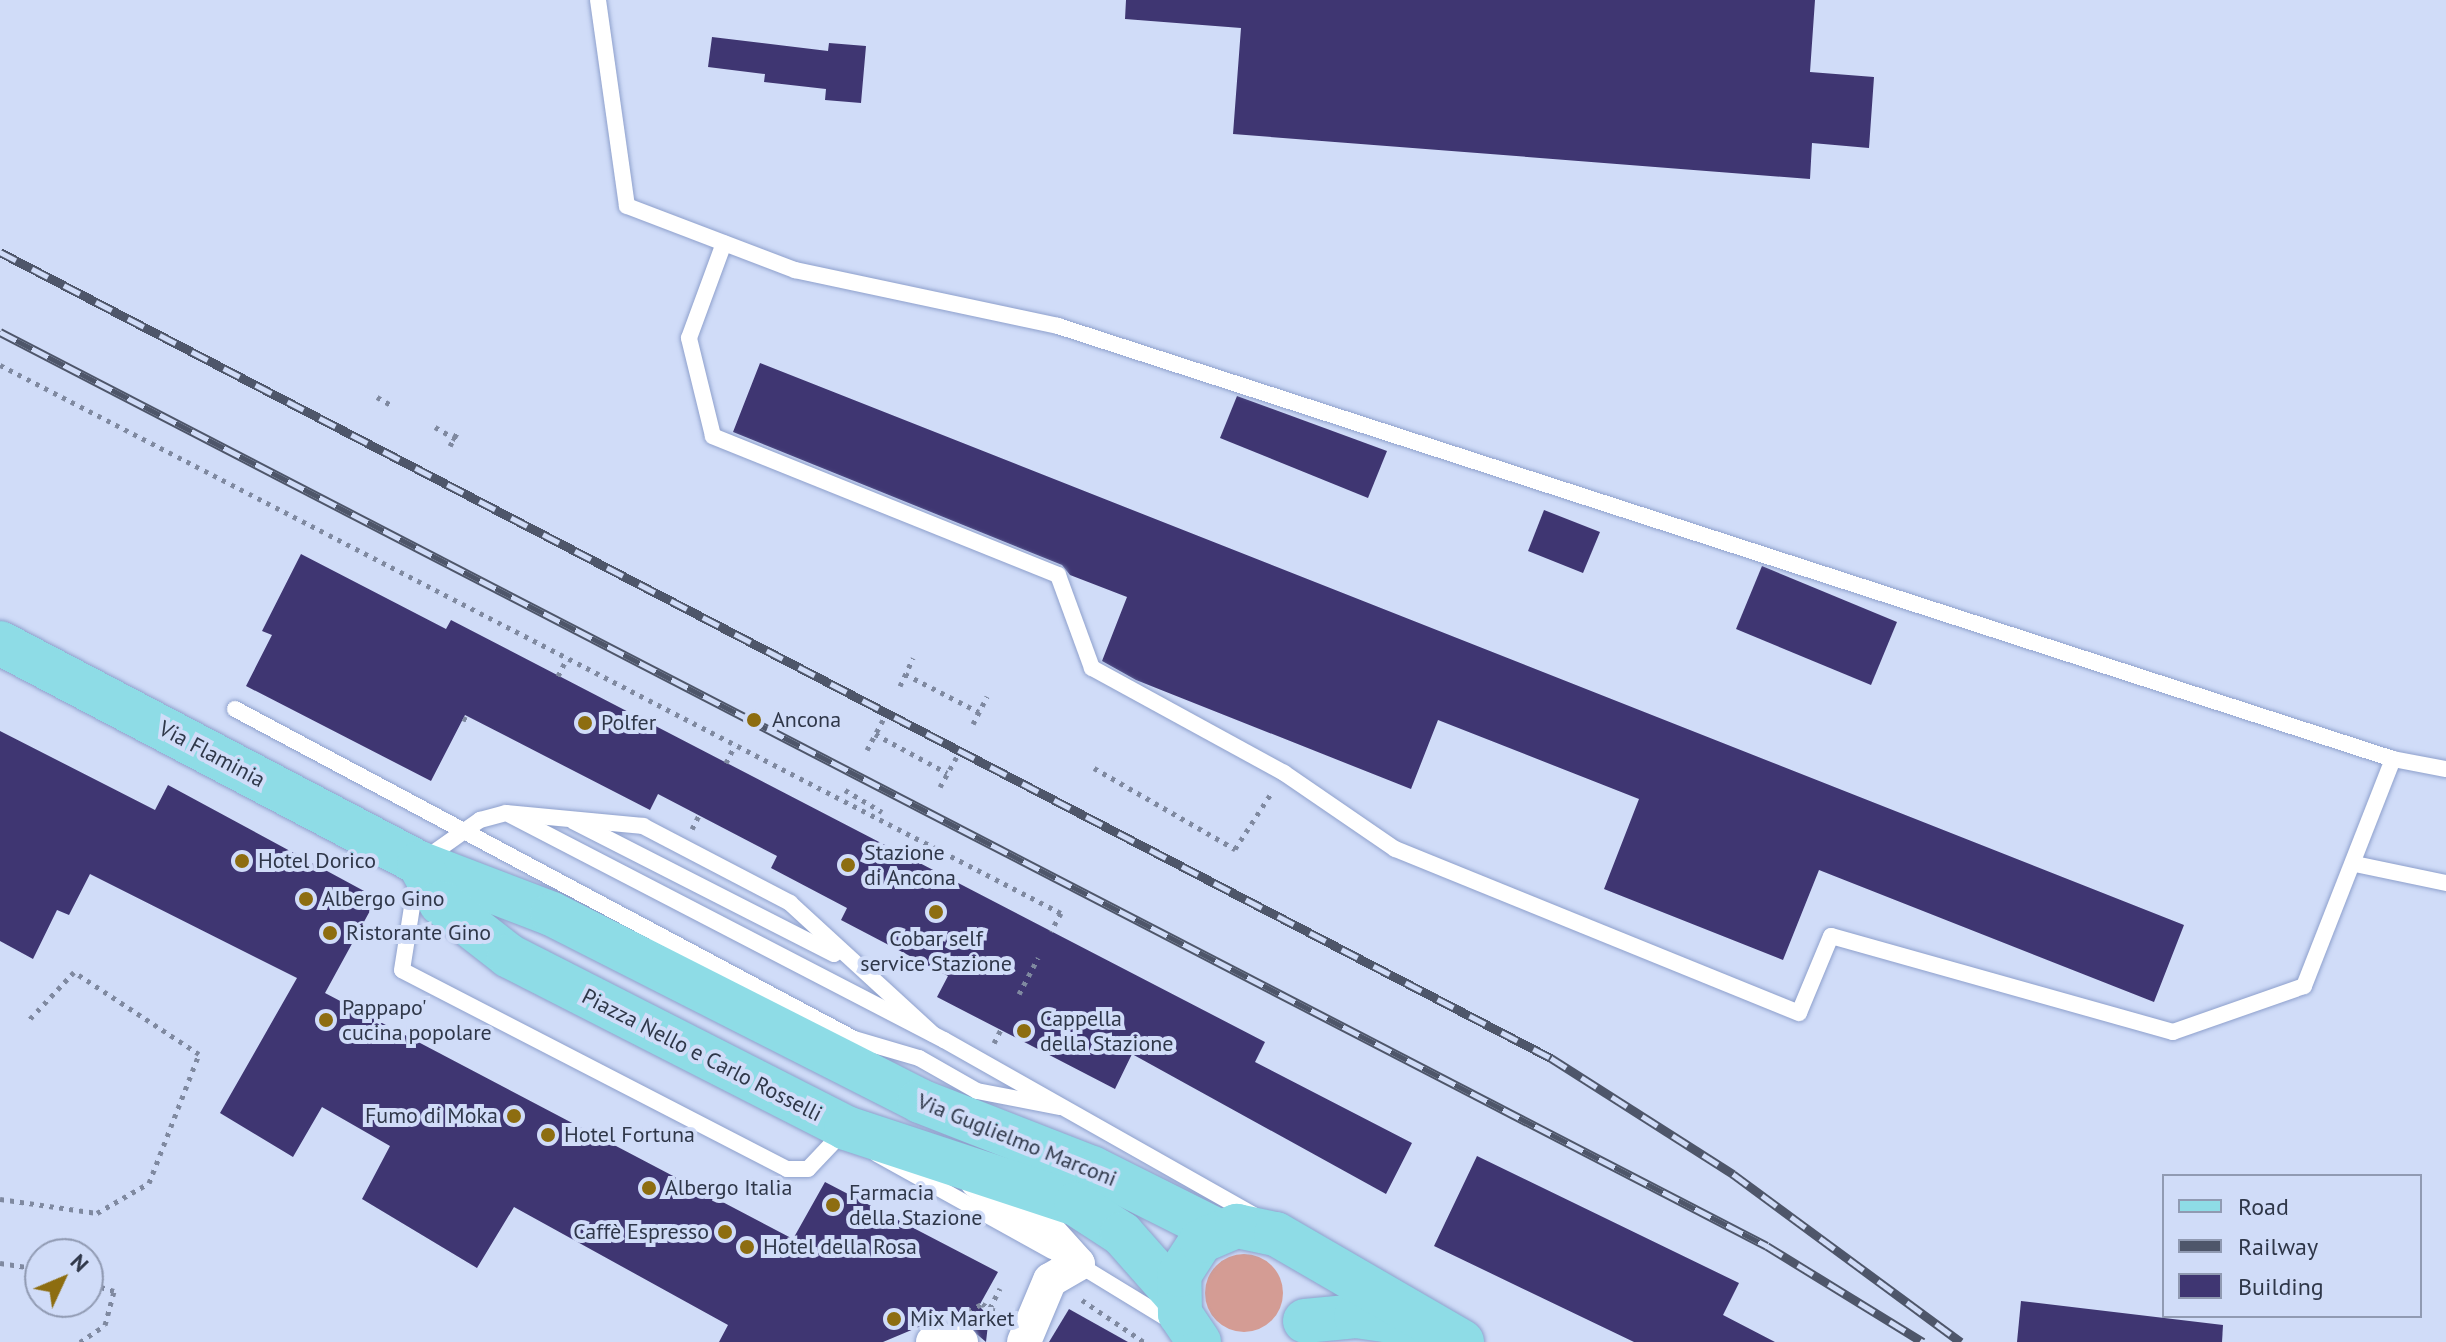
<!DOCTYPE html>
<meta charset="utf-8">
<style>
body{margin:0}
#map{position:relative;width:2446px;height:1342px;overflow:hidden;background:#d0dcf8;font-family:"PT Sans",sans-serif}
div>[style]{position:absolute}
.green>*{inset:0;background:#d49c94}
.round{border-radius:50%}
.building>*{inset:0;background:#3f3672}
.path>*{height:5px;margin-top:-2.5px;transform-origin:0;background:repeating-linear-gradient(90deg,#7f89a0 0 4px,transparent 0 10px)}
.roads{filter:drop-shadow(0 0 2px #8ea0cc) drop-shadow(0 0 2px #8ea0cc)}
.service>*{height:16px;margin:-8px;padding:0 8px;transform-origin:8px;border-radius:8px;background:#fff}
.minor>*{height:34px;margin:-17px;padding:0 17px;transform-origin:17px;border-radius:17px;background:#fff}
.primary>*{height:44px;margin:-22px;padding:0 22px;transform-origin:22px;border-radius:22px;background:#8edce6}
.rail>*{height:9px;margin-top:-4.5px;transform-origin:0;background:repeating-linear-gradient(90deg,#d0dcf8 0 18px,#4e566a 0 36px);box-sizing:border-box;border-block:2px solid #4e566a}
.dots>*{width:22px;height:22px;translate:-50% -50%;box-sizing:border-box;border:4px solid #d0dcf8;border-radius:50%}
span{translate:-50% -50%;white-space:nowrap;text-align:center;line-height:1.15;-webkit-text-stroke:8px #d0dcf8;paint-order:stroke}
.poi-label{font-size:22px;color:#2f3749}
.left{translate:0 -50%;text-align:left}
.right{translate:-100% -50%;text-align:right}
.street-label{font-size:22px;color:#2f3749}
.legend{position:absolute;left:2162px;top:1174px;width:260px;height:144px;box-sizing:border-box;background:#d0dcf8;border:2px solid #909ab2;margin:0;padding:10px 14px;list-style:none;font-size:24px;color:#2f3749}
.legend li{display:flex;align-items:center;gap:16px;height:40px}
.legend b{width:40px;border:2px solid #909ab2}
.north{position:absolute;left:24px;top:1238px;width:80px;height:80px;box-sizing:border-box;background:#d0dcf8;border:2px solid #909ab2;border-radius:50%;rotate:46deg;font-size:22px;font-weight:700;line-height:32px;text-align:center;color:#2f3749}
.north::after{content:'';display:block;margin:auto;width:28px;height:36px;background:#8d6d10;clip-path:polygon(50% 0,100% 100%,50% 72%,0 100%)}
</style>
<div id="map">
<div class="green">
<div class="round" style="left:1205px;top:1254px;width:78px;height:78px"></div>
</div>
<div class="building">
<div style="clip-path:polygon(1126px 0,1815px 0,1810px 72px,1874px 77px,1869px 148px,1812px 143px,1810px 179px,1233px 134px,1241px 28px,1125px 19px)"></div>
<div style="clip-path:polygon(712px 37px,828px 51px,829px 43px,866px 46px,861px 103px,825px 100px,826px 89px,764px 82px,765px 74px,708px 67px)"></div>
<div style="clip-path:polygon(760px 363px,2184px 925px,2154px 1002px,1819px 870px,1783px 960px,1604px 889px,1639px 799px,1438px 720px,1411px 789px,1136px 680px,1102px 661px,1127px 597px,1070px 575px,1062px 565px,733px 432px)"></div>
<div style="clip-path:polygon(1237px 396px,1387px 451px,1368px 498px,1220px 438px)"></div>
<div style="clip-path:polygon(1544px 510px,1600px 532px,1583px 573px,1528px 551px)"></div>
<div style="clip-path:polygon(301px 554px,446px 629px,451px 620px,1265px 1042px,1255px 1062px,1412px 1143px,1386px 1194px,1132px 1054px,1115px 1089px,937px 997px,948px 976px,841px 920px,847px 908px,771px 868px,777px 856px,658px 794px,650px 810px,465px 715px,431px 781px,246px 686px,272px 635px,262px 631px)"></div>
<div style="clip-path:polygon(1762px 566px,1897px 622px,1871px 685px,1736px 629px)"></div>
<div style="clip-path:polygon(0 731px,155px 810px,168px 785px,377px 898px,325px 993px,793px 1239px,825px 1182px,998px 1272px,979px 1306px,989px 1316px,986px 1342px,952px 1313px,883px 1342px,719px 1342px,728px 1325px,514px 1207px,477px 1268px,362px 1199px,390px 1146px,322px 1107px,293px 1157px,220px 1113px,297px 978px,90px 874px,69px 915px,57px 910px,33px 959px,0 941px)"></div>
<div style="clip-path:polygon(1477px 1156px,1739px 1283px,1723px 1315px,1775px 1342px,1634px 1342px,1434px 1246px)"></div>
<div style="clip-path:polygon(2021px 1301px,2223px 1325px,2222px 1342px,2017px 1342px)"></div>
<div style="clip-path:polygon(1069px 1309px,1128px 1342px,1049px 1342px)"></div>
</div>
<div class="path">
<div style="left:0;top:365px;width:1194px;rotate:27.32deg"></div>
<div style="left:1061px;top:913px;width:21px;rotate:119deg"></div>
<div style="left:377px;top:397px;width:16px;rotate:30deg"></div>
<div style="left:435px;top:427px;width:28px;rotate:30deg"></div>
<div style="left:450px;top:446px;width:19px;rotate:-62deg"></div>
<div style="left:905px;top:674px;width:83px;rotate:27.2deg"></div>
<div style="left:558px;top:676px;width:20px;rotate:-63deg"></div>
<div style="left:900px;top:686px;width:31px;rotate:-65deg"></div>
<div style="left:463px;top:718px;width:4px;rotate:27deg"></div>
<div style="left:973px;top:724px;width:31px;rotate:-63deg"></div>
<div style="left:875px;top:734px;width:82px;rotate:28.4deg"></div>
<div style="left:867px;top:750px;width:36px;rotate:-62deg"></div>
<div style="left:726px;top:763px;width:20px;rotate:-63deg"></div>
<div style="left:1094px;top:768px;width:163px;rotate:29.9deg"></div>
<div style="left:1235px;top:849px;width:68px;rotate:-57deg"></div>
<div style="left:940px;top:787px;width:35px;rotate:-61deg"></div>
<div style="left:845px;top:790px;width:43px;rotate:30.7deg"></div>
<div style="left:692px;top:829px;width:16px;rotate:-63deg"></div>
<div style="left:1019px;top:994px;width:41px;rotate:-62.2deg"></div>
<div style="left:994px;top:1043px;width:16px;rotate:-63deg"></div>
<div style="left:0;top:1199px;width:98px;rotate:8.2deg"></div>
<div style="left:97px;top:1213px;width:60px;rotate:-30deg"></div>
<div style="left:149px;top:1183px;width:138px;rotate:-68.8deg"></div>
<div style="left:199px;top:1054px;width:149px;rotate:-146.7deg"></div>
<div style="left:74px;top:972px;width:69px;rotate:133.2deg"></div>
<div style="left:0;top:1263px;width:40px;rotate:8.5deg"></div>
<div style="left:1082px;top:1300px;width:75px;rotate:34.1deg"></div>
<div style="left:990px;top:1308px;width:22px;rotate:-63deg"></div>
<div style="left:968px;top:1311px;width:16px;rotate:-27deg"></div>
<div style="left:982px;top:1304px;width:15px;rotate:28deg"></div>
<div style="left:995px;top:1311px;width:15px;rotate:98deg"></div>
<div style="left:80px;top:1342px;width:30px;rotate:-34deg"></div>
<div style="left:105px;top:1325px;width:35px;rotate:-75deg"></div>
<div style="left:114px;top:1291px;width:27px;rotate:-163deg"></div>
</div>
<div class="roads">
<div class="service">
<div style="left:598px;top:0;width:208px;rotate:82deg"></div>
<div style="left:627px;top:206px;width:180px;rotate:20.9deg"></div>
<div style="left:795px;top:270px;width:269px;rotate:12deg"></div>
<div style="left:1058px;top:326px;width:1403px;rotate:17.97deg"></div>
<div style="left:2393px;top:759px;width:244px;rotate:111.4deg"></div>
<div style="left:2304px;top:986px;width:139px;rotate:160.7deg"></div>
<div style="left:2173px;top:1032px;width:355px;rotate:-164.3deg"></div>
<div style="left:1831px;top:936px;width:83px;rotate:112.6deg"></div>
<div style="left:1799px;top:1013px;width:436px;rotate:-157.9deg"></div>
<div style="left:1395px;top:849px;width:135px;rotate:-145.6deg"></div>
<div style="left:1284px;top:773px;width:219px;rotate:-151.3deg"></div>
<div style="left:1092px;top:668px;width:99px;rotate:-110.1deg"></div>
<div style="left:1058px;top:575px;width:372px;rotate:-158.1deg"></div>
<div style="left:713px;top:436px;width:101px;rotate:-103.8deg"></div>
<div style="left:689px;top:338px;width:101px;rotate:-69.8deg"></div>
<div style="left:235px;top:709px;width:701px;rotate:28.06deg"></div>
<div style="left:854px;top:1039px;width:68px;rotate:16.3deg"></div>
<div style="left:919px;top:1058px;width:67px;rotate:29.6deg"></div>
<div style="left:977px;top:1091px;width:85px;rotate:10.9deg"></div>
<div style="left:2393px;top:759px;width:54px;rotate:10.7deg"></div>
<div style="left:510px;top:815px;width:489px;rotate:27.4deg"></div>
<div style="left:944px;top:1040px;width:355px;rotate:29.5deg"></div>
<div style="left:573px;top:821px;width:293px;rotate:27deg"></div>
<div style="left:2355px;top:864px;width:93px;rotate:11.8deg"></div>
<div style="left:844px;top:1131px;width:52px;rotate:133.5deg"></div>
<div style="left:808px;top:1169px;width:21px;rotate:180deg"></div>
<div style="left:787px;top:1169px;width:433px;rotate:-152.7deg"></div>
<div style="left:402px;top:970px;width:108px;rotate:-81deg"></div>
<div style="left:419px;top:863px;width:75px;rotate:-35.2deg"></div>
<div style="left:480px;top:820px;width:27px;rotate:-15deg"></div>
<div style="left:506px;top:813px;width:138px;rotate:5.4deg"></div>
<div style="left:643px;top:826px;width:166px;rotate:27.6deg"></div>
<div style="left:790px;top:903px;width:193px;rotate:42.5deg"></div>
<div style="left:877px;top:1154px;width:200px;rotate:29deg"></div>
<div style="left:1076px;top:1263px;width:117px;rotate:31.4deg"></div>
</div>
<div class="minor">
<div style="left:977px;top:1181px;width:79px;rotate:33.7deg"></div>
<div style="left:1043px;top:1225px;width:52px;rotate:48.1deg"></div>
<div style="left:1078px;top:1264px;width:32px;rotate:150deg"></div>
<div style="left:1050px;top:1280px;width:67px;rotate:112.8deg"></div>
<div style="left:933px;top:1342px;width:28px"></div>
</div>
<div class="primary">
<div style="left:0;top:643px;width:473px;rotate:27.7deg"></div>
<div style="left:419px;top:863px;width:142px;rotate:21deg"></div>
<div style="left:552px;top:914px;width:413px;rotate:26.9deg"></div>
<div style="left:920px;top:1101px;width:185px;rotate:21.3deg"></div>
<div style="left:1092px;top:1168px;width:141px;rotate:26.6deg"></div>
<div style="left:419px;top:863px;width:46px;rotate:61.2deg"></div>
<div style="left:441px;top:903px;width:86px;rotate:37.9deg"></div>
<div style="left:509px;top:956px;width:378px;rotate:27deg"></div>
<div style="left:846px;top:1128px;width:242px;rotate:18.3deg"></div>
<div style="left:1076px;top:1204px;width:55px;rotate:33.1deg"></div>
<div style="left:1122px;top:1234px;width:81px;rotate:48.5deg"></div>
<div style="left:1305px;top:1321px;width:51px;rotate:-5.6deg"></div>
<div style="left:1356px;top:1316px;width:70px;rotate:8.2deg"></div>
<div style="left:1199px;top:1342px;width:34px;rotate:-124deg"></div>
<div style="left:1180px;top:1314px;width:39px;rotate:-91deg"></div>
<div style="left:1179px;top:1275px;width:40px;rotate:-57.1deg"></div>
<div style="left:1201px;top:1241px;width:39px;rotate:-23deg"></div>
<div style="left:1237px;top:1226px;width:40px;rotate:12deg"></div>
<div style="left:1276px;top:1234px;width:215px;rotate:30.1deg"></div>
</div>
</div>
<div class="rail">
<div style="left:0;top:252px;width:1748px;rotate:27.46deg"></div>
<div style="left:1551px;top:1058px;width:216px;rotate:32.5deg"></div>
<div style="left:1733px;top:1174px;width:283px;rotate:36.4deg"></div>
<div style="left:0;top:332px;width:1989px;rotate:27.35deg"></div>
<div style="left:1767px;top:1246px;width:183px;rotate:31.6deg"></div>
</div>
<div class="dots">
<div style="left:754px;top:720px;background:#8d6d10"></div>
<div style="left:585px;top:723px;background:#8d6d10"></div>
<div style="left:242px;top:861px;background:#8d6d10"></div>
<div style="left:848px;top:865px;background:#8d6d10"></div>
<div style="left:306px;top:899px;background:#8d6d10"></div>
<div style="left:936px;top:912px;background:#8d6d10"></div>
<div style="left:330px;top:933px;background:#8d6d10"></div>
<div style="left:326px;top:1020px;background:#8d6d10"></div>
<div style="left:1024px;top:1031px;background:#8d6d10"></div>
<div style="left:514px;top:1116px;background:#8d6d10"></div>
<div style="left:548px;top:1135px;background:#8d6d10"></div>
<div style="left:649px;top:1188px;background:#8d6d10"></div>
<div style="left:833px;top:1205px;background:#8d6d10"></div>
<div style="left:725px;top:1232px;background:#8d6d10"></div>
<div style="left:747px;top:1247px;background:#8d6d10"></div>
<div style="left:894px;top:1319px;background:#8d6d10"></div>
</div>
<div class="poi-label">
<span class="left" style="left:772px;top:720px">Ancona</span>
<span class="left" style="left:601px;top:723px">Polfer</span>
<span class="left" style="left:864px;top:865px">Stazione<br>di Ancona</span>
<span class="left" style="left:258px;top:861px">Hotel Dorico</span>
<span class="left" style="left:322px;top:899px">Albergo Gino</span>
<span class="left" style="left:346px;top:933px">Ristorante Gino</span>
<span style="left:936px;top:951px">Cobar self<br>service Stazione</span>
<span class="left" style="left:342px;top:1020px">Pappapo'<br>cucina popolare</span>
<span class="left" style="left:1040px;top:1031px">Cappella<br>della Stazione</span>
<span class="right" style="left:498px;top:1116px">Fumo di Moka</span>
<span class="left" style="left:564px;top:1135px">Hotel Fortuna</span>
<span class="left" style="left:665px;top:1188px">Albergo Italia</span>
<span class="left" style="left:849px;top:1205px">Farmacia<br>della Stazione</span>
<span class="right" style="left:709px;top:1232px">Caffè Espresso</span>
<span class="left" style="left:763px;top:1247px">Hotel della Rosa</span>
<span class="left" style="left:910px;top:1319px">Mix Market</span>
</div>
<div class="street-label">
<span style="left:212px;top:754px;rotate:28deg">Via Flaminia</span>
<span style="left:702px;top:1055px;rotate:27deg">Piazza Nello e Carlo Rosselli</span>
<span style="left:1017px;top:1140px;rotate:22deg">Via Guglielmo Marconi</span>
</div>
<ul class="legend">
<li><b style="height:10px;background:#8edce6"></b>Road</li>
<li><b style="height:10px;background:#4e566a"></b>Railway</li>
<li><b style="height:22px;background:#3f3672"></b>Building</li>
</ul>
<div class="north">N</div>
</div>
